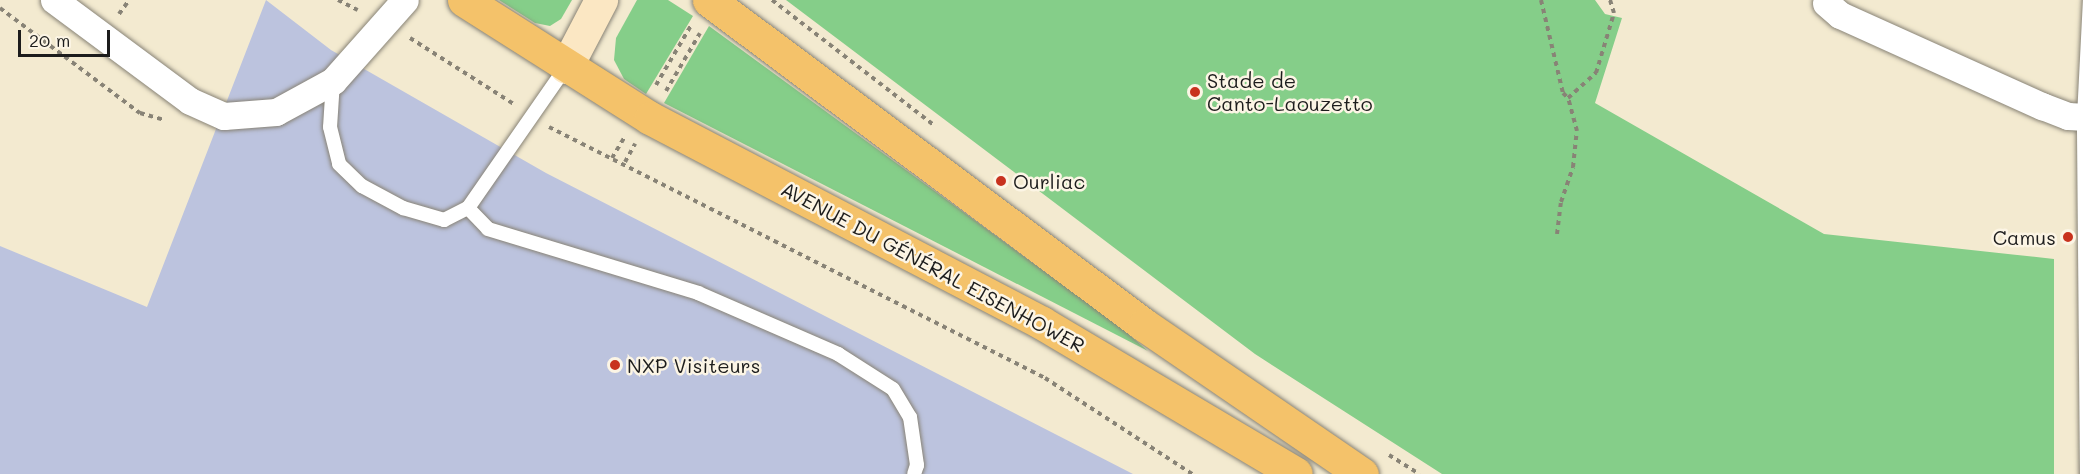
<!DOCTYPE html>
<meta charset="utf-8">
<style>
body{margin:0}
#map{position:relative;width:2098px;height:474px;overflow:hidden;background:#f3ead0;font-family:Mali,sans-serif}
div>[style]{position:absolute}
.industrial>*{inset:0;background:#bcc3de}
.green>*{inset:0;background:#85ce89}
.path>*{height:4px;margin-top:-2px;transform-origin:0;background:repeating-linear-gradient(90deg,#888376 0 4.5px,transparent 0 9px)}
.roads{filter:drop-shadow(0 0 2px #888376) drop-shadow(0 0 2px #888376)}
.lane>*{height:14px;margin:-7px;padding:0 7px;transform-origin:7px;border-radius:7px;background:#fff}
.street>*{height:27px;margin:-13.5px;padding:0 13.5px;transform-origin:13.5px;border-radius:13.5px;background:#fff}
.secondary>*{height:33px;margin:-16.5px;padding:0 16.5px;transform-origin:16.5px;border-radius:16.5px;background:#fbe7c3}
.primary>*{height:33px;margin:-16.5px;padding:0 16.5px;transform-origin:16.5px;border-radius:16.5px;background:#f4c26a}
.dots>*{width:16px;height:16px;translate:-50% -50%;box-sizing:border-box;border:3px solid #fcf5e5;border-radius:50%}
span{translate:-50% -50%;white-space:nowrap;text-align:center;line-height:1.15;-webkit-text-stroke:5px #fcf5e5;paint-order:stroke}
.poi-label{font-size:20px;color:#1c1c1c}
.left{translate:0 -50%;text-align:left}
.right{translate:-100% -50%;text-align:right}
.street-label{font-size:20px;color:#1c1c1c}
.scale{position:absolute;left:18px;top:30px;width:92px;height:27px;box-sizing:border-box;border:3px solid #1c1c1c;border-top:0;padding-left:8px;font-size:18px;line-height:21px;white-space:nowrap;color:#1c1c1c;-webkit-text-stroke:4px #fcf5e5;paint-order:stroke}
</style>
<div id="map">
<div class="industrial">
<div style="clip-path:polygon(266px 0,331px 50px,546px 173px,1133px 474px,0 474px,0 246px,147px 307px)"></div>
</div>
<div class="green">
<div style="clip-path:polygon(499px 0,572px 0,561px 19px,550px 26px,535px 23px)"></div>
<div style="clip-path:polygon(637px 0,668px 0,693px 16px,646px 94px,624px 79px,614px 60px,616px 38px)"></div>
<div style="clip-path:polygon(786px 0,1595px 0,1605px 14px,1622px 18px,1595px 103px,1824px 234px,2054px 259px,2054px 474px,1442px 474px,1255px 354px)"></div>
<div style="clip-path:polygon(709px 26px,1119px 326px,1148px 351px,664px 103px)"></div>
</div>
<div class="path">
<div style="left:338px;top:0;width:22px;rotate:27deg"></div>
<div style="left:772px;top:0;width:205px;rotate:37.7deg"></div>
<div style="left:1541px;top:0;width:96px;rotate:76.7deg"></div>
<div style="left:1563px;top:93px;width:7px;rotate:45deg"></div>
<div style="left:0;top:8px;width:175px;rotate:36.9deg"></div>
<div style="left:140px;top:113px;width:25px;rotate:16deg"></div>
<div style="left:119px;top:14px;width:17px;rotate:-54deg"></div>
<div style="left:410px;top:38px;width:125px;rotate:32.5deg"></div>
<div style="left:656px;top:85px;width:71px;rotate:-59.5deg"></div>
<div style="left:666px;top:91px;width:67px;rotate:-59.6deg"></div>
<div style="left:549px;top:127px;width:556px;rotate:26.84deg"></div>
<div style="left:1045px;top:378px;width:176px;rotate:33.1deg"></div>
<div style="left:612px;top:158px;width:23px;rotate:-59deg"></div>
<div style="left:625px;top:162px;width:21px;rotate:-61deg"></div>
<div style="left:1557px;top:234px;width:32px;rotate:-83deg"></div>
<div style="left:1561px;top:202px;width:37px;rotate:-71deg"></div>
<div style="left:1573px;top:167px;width:36px;rotate:-84deg"></div>
<div style="left:1577px;top:131px;width:34px;rotate:-105deg"></div>
<div style="left:1568px;top:98px;width:38px;rotate:-42deg"></div>
<div style="left:1596px;top:73px;width:63px;rotate:-73.3deg"></div>
<div style="left:1614px;top:13px;width:14px;rotate:-107deg"></div>
<div style="left:1389px;top:455px;width:36px;rotate:32deg"></div>
</div>
<div class="roads">
<div class="lane">
<div style="left:333px;top:81px;width:46px;rotate:93.7deg"></div>
<div style="left:330px;top:127px;width:38px;rotate:76deg"></div>
<div style="left:339px;top:164px;width:32px;rotate:44deg"></div>
<div style="left:362px;top:186px;width:47px;rotate:28.2deg"></div>
<div style="left:403px;top:208px;width:43px;rotate:16.3deg"></div>
<div style="left:444px;top:220px;width:27px;rotate:-27deg"></div>
<div style="left:468px;top:208px;width:172px;rotate:-55.2deg"></div>
<div style="left:468px;top:208px;width:29px;rotate:46deg"></div>
<div style="left:488px;top:229px;width:220px;rotate:16.9deg"></div>
<div style="left:698px;top:293px;width:153px;rotate:23.5deg"></div>
<div style="left:838px;top:354px;width:65px;rotate:32.5deg"></div>
<div style="left:893px;top:389px;width:33px;rotate:59deg"></div>
<div style="left:910px;top:417px;width:49px;rotate:81.7deg"></div>
<div style="left:917px;top:465px;width:9px;rotate:108deg"></div>
</div>
<div class="street">
<div style="left:54px;top:0;width:169px;rotate:36.6deg"></div>
<div style="left:190px;top:101px;width:37px;rotate:24deg"></div>
<div style="left:224px;top:116px;width:52px;rotate:-4.4deg"></div>
<div style="left:276px;top:112px;width:65px;rotate:-28.5deg"></div>
<div style="left:333px;top:81px;width:108px;rotate:-48.4deg"></div>
<div style="left:1826px;top:3px;width:18px;rotate:41deg"></div>
<div style="left:1840px;top:15px;width:222px;rotate:24.3deg"></div>
<div style="left:2042px;top:106px;width:28px;rotate:21deg"></div>
<div style="left:2068px;top:116px;width:22px;rotate:3deg"></div>
<div style="left:2093px;top:474px;width:357px;rotate:-90.5deg"></div>
<div style="left:2090px;top:117px;width:117px;rotate:-87.1deg"></div>
</div>
<div class="secondary">
<div style="left:566px;top:67px;width:76px;rotate:-62.4deg"></div>
</div>
<div class="primary">
<div style="left:464px;top:0;width:220px;rotate:32.4deg"></div>
<div style="left:650px;top:118px;width:442px;rotate:27.6deg"></div>
<div style="left:1042px;top:323px;width:295px;rotate:30.7deg"></div>
<div style="left:709px;top:0;width:543px;rotate:36.76deg"></div>
<div style="left:1144px;top:325px;width:264px;rotate:34.4deg"></div>
</div>
</div>
<div class="dots">
<div style="left:1195px;top:92px;background:#c8321e"></div>
<div style="left:1001px;top:181px;background:#c8321e"></div>
<div style="left:2068px;top:237px;background:#c8321e"></div>
<div style="left:615px;top:365px;background:#c8321e"></div>
</div>
<div class="poi-label">
<span class="left" style="left:1207px;top:92px">Stade de<br>Canto-Laouzetto</span>
<span class="left" style="left:1013px;top:181px">Ourliac</span>
<span class="right" style="left:2056px;top:237px">Camus</span>
<span class="left" style="left:627px;top:365px">NXP Visiteurs</span>
</div>
<div class="street-label">
<span style="left:933px;top:267px;rotate:28deg">AVENUE DU GÉNÉRAL EISENHOWER</span>
</div>
<div class="scale">20 m</div>
</div>
